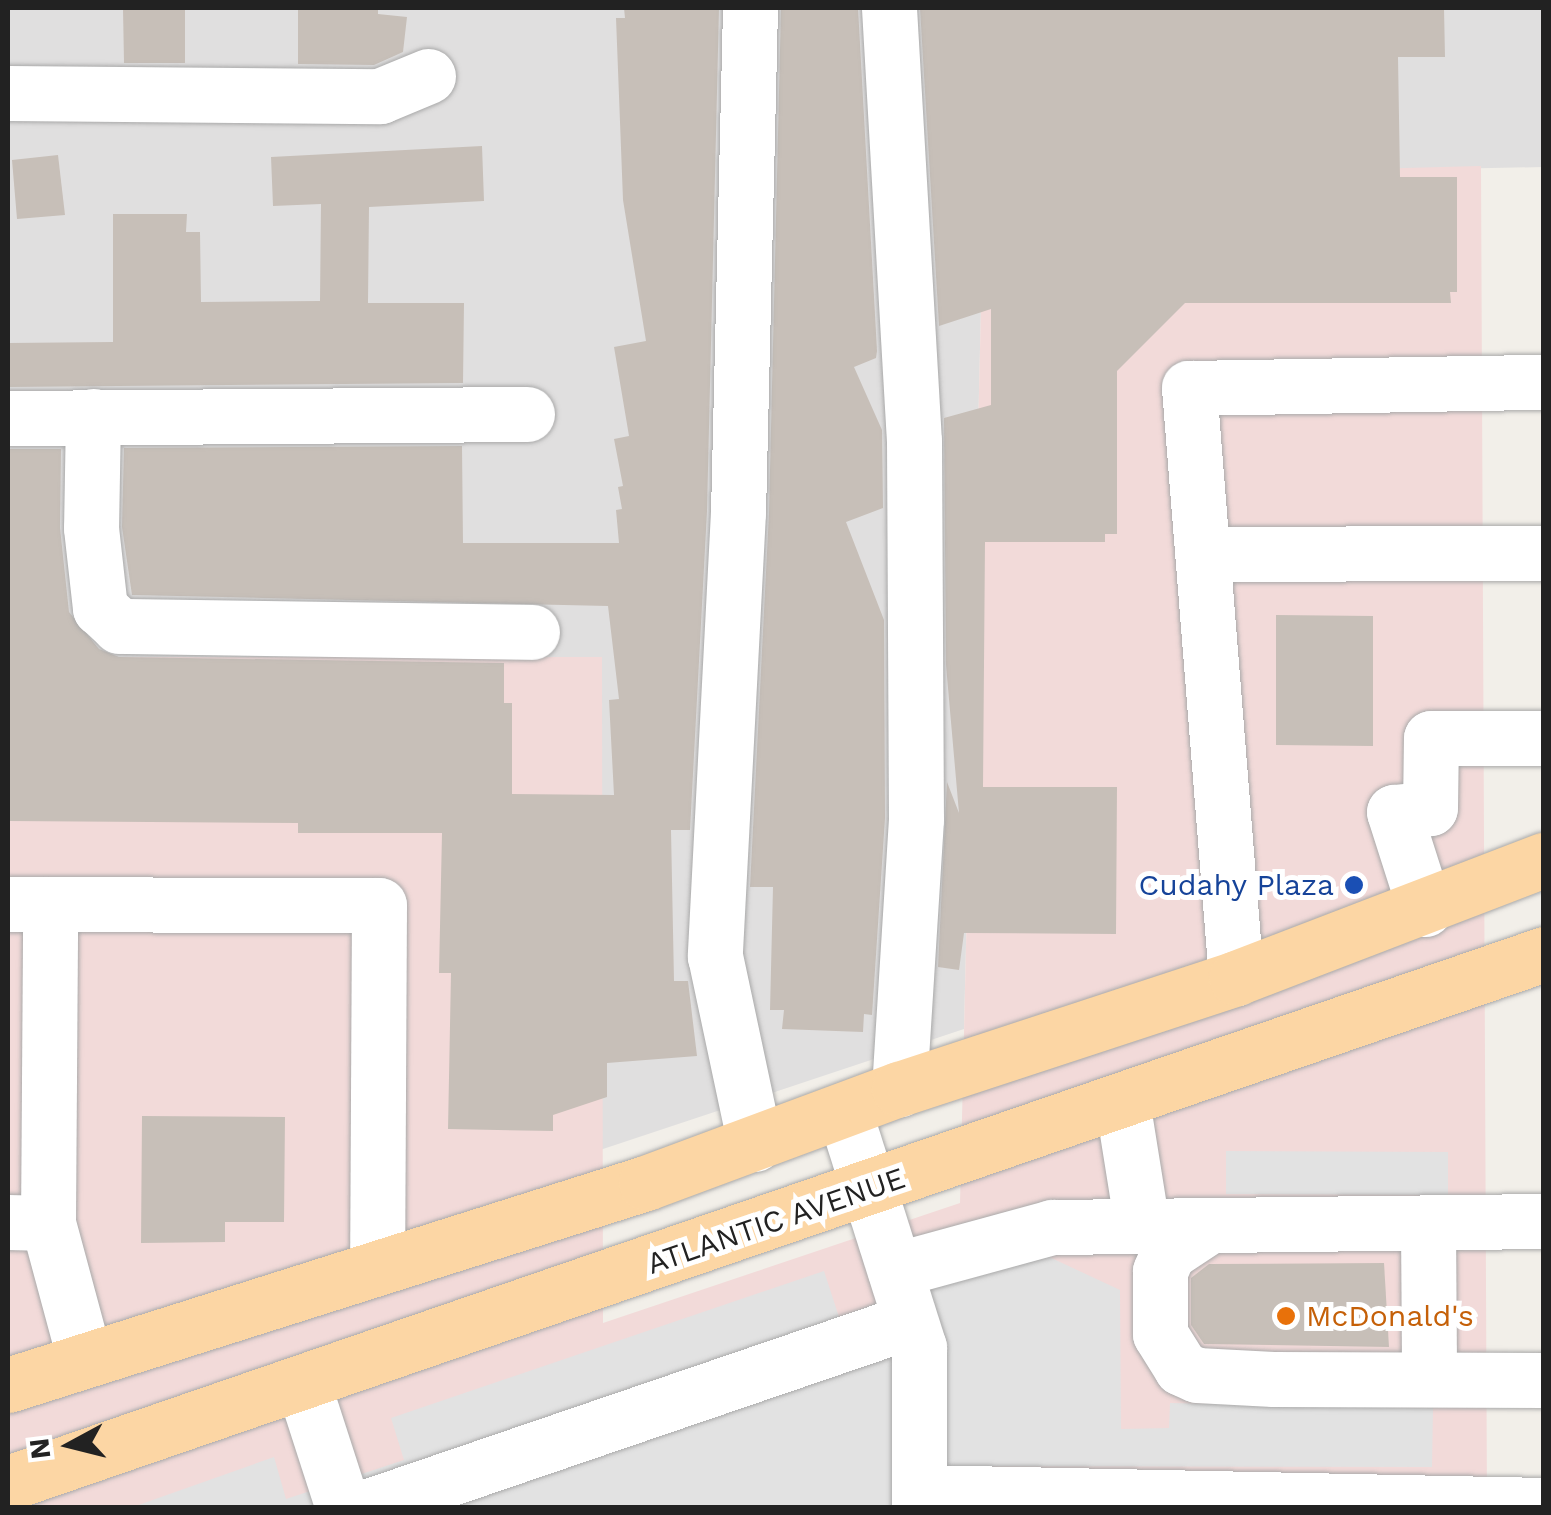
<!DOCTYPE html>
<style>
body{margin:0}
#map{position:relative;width:1551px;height:1515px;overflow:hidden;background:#f2efe9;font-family:"Work Sans",sans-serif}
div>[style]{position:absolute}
.residential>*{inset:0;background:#e0dfdf}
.commercial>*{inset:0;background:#f2dad9}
.parking>*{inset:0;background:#e2e2e2}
.building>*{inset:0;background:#c7bfb8}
.roads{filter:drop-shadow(0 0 2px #a9a9a9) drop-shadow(0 0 2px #a9a9a9)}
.minor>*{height:55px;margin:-27.5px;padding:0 27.5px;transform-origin:27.5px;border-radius:27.5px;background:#fff}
.major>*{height:55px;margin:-27.5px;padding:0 27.5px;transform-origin:27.5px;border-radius:27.5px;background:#fcd6a4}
.dots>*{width:28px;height:28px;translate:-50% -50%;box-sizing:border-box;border:5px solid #fff;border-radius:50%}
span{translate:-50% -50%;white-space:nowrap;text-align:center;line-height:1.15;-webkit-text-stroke:10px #fff;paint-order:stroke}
.transit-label{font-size:30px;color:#164399}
.right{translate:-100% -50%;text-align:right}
.street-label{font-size:30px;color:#222}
.food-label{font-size:30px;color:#c56008}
.left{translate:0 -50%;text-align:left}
.frame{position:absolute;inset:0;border:10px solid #222;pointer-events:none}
.north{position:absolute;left:20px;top:1395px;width:100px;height:100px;-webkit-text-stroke:8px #fff;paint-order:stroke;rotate:263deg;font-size:28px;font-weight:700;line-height:40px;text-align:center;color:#222}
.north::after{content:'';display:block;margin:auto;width:35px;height:45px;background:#222;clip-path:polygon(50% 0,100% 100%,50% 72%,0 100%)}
</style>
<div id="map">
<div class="residential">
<div style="clip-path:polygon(8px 8px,1543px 8px,1543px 167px,984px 179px,964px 1029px,600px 1150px,601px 657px,8px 657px)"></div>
</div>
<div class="commercial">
<div style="clip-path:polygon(1481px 166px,1487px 1507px,8px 1508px,8px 657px,602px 657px,603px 1323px,960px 1203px,984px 179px)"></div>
</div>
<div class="parking">
<div style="clip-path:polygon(1226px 1151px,1448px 1152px,1448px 1195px,1226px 1194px)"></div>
<div style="clip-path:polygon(1030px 1248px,1120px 1290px,1121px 1429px,1169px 1428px,1170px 1403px,1433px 1408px,1432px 1467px,896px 1466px,895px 1507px,130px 1508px,274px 1457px,286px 1499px,404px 1460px,391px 1418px,824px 1271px,839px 1317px)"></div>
</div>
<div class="building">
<div style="clip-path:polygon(123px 8px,185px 8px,185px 63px,124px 63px)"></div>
<div style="clip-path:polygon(298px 8px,378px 8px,378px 14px,407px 17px,403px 52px,374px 65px,298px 64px)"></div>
<div style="clip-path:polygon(624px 8px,719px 8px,707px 511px,690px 830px,671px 830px,674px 981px,688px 981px,697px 1056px,607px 1063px,607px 1097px,553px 1115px,553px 1131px,448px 1129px,451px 973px,439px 973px,442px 833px,298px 833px,298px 823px,8px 821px,8px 449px,61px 449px,60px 528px,69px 612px,99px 649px,119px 657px,504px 663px,504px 703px,512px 703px,512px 794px,614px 795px,609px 700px,619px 699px,608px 606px,132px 595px,122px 527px,124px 448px,462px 446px,463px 543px,619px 543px,616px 510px,622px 509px,618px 487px,623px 486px,614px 439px,629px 436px,614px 347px,646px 341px,623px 200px,616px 18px,625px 18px)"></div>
<div style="clip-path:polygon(781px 8px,858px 8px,877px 351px,876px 358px,854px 367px,882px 430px,883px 508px,846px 522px,884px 620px,885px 818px,872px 1015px,864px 1014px,863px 1032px,782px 1029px,784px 1010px,770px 1010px,773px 887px,750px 887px,769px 513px)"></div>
<div style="clip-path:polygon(920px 8px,1444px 8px,1445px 57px,1398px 57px,1400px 177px,1457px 177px,1457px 292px,1450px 292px,1451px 303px,1185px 303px,1117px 371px,1117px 534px,1105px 534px,1105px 542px,985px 542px,983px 787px,1117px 787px,1116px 934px,964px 933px,959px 970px,938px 967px,947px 782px,959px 813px,946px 665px,944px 418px,991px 405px,991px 309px,939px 326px)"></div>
<div style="clip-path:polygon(482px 146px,484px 201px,369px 207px,368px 303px,464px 303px,463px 383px,8px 387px,8px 343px,113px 342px,113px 214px,187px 214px,186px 232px,200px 232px,201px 302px,320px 301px,321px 204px,273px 206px,271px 157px)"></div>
<div style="clip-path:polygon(58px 155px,65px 215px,17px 219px,12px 160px)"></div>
<div style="clip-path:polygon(1276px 615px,1373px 616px,1373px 746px,1276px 745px)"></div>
<div style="clip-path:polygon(142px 1116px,285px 1117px,284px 1222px,225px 1222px,225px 1242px,141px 1243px)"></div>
<div style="clip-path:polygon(1384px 1263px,1389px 1347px,1204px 1344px,1191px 1325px,1191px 1278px,1209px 1264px)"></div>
</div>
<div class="roads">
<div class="minor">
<div style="left:750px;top:8px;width:504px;rotate:91.36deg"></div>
<div style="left:738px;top:512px;width:445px;rotate:93deg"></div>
<div style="left:715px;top:956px;width:192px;rotate:78deg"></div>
<div style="left:889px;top:8px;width:434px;rotate:86.7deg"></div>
<div style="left:914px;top:441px;width:378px;rotate:89.7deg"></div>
<div style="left:916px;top:819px;width:271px;rotate:93.6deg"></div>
<div style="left:8px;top:93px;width:372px;rotate:0.5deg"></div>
<div style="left:380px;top:96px;width:52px;rotate:-22.6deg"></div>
<div style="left:93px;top:416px;width:112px;rotate:91deg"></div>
<div style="left:91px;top:528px;width:81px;rotate:83.6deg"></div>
<div style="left:100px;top:608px;width:26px;rotate:43deg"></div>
<div style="left:119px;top:626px;width:413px;rotate:0.8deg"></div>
<div style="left:8px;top:418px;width:519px;rotate:-0.44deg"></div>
<div style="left:1203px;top:554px;width:341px;rotate:-0.2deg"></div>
<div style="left:8px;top:904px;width:371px;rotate:0.2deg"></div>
<div style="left:379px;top:905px;width:361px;rotate:90.3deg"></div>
<div style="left:1425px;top:909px;width:102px;rotate:-107.7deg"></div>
<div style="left:1394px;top:812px;width:36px;rotate:-6deg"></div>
<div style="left:1430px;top:808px;width:70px;rotate:-89.2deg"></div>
<div style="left:1431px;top:738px;width:113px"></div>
<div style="left:1236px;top:978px;width:592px;rotate:-94.55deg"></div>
<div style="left:1189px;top:388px;width:355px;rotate:-1deg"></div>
<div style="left:1122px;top:1101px;width:127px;rotate:80.9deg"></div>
<div style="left:844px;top:1111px;width:248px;rotate:72.4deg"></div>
<div style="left:919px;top:1347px;width:161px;rotate:90deg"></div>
<div style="left:8px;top:1222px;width:40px;rotate:1.4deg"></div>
<div style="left:48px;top:1223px;width:138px;rotate:74.9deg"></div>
<div style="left:48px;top:1223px;width:319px;rotate:-89.6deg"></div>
<div style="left:1428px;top:1223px;width:156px;rotate:89.6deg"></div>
<div style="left:1210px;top:1225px;width:50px;rotate:146.3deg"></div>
<div style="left:1168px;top:1253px;width:20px;rotate:114deg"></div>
<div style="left:1160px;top:1271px;width:63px;rotate:90deg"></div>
<div style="left:1160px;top:1334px;width:40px;rotate:58deg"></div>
<div style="left:1181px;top:1368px;width:17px;rotate:24deg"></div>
<div style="left:1197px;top:1375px;width:76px;rotate:3deg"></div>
<div style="left:1273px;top:1379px;width:271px;rotate:0.2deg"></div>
<div style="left:895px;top:1270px;width:163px;rotate:-15.3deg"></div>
<div style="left:1052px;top:1227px;width:492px;rotate:-0.7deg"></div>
<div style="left:303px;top:1384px;width:130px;rotate:72.1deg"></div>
<div style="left:919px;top:1492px;width:625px;rotate:1.19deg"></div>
<div style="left:363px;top:1508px;width:578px;rotate:-18.87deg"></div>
</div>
<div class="major">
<div style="left:8px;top:1385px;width:669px;rotate:-17.57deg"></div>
<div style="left:646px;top:1183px;width:270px;rotate:-20.4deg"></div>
<div style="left:899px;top:1089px;width:355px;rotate:-18.2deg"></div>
<div style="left:1236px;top:978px;width:330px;rotate:-21deg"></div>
<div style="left:8px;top:1483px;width:1625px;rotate:-19deg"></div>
</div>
</div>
<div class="dots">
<div style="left:1354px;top:885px;background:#1a4fb4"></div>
<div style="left:1286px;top:1316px;background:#e8710a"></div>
</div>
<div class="transit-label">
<span class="right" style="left:1334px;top:885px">Cudahy Plaza</span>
</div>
<div class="street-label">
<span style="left:776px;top:1221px;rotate:-19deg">ATLANTIC AVENUE</span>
</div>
<div class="food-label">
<span class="left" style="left:1306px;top:1316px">McDonald's</span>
</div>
<div class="frame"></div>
<div class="north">N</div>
</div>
